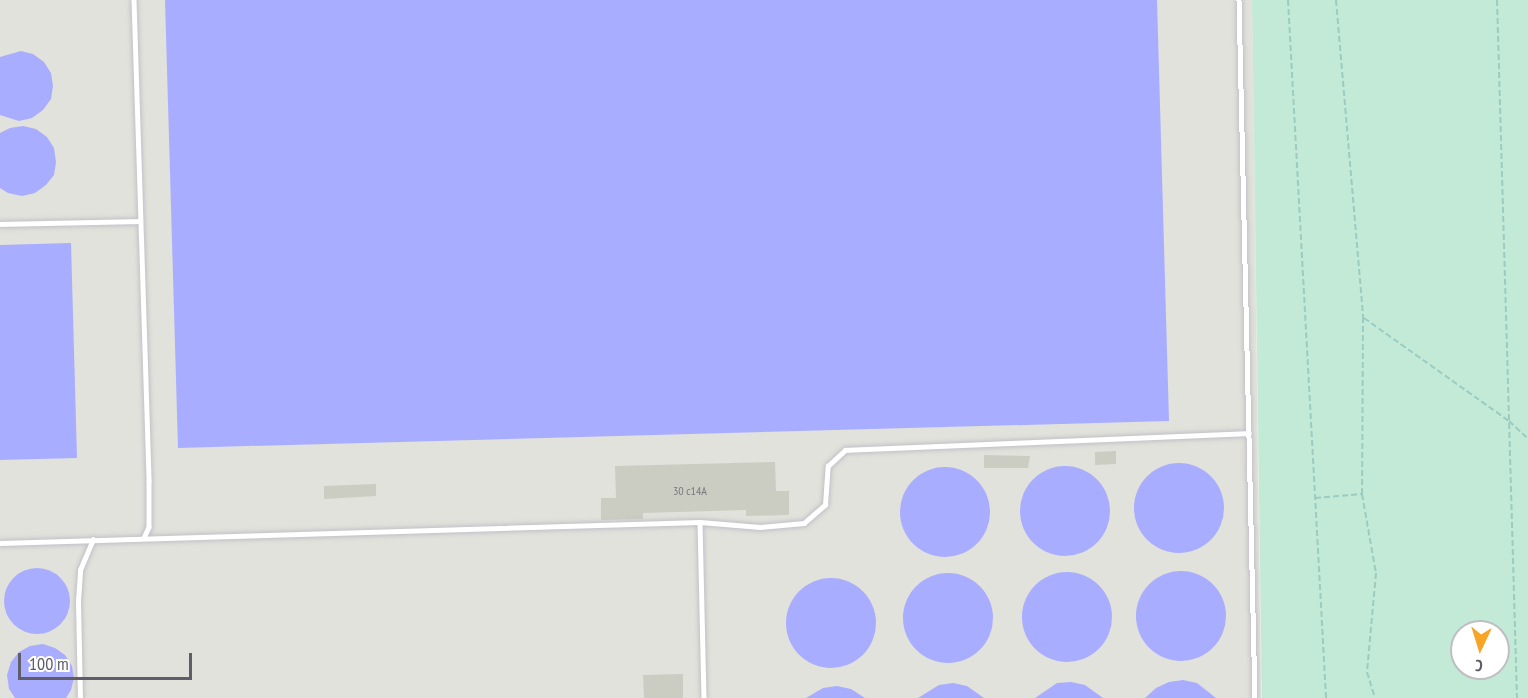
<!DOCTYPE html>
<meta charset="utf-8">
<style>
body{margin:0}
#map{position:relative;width:1528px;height:698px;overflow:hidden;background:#eef1e7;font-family:"PT Sans Narrow",sans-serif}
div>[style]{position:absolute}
.industrial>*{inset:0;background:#e1e2db}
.green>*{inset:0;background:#c2ead7}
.water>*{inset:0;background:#a9adff}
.round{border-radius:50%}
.building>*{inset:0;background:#cbcdc3}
.path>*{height:2px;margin-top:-1px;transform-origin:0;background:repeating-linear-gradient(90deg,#9accc2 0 6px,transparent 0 9px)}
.roads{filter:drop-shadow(0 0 2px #c2c0c8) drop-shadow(0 0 2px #c2c0c8)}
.service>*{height:4.5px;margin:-2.25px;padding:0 2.25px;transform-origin:2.25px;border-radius:2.25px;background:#fff}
span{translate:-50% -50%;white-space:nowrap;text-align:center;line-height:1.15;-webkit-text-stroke:4.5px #fff;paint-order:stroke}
.number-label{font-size:12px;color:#7a7a7f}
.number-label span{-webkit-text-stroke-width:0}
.north{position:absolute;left:1450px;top:620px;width:60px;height:60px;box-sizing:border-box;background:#fff;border:2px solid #bfbfc3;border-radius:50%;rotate:184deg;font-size:16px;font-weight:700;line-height:24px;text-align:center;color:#5f5e68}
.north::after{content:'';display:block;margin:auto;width:21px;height:27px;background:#f7a427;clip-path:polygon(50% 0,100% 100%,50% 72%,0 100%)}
.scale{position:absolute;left:18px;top:653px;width:174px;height:27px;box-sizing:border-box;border:3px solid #5f5e68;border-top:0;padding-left:8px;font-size:18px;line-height:21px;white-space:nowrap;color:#5f5e68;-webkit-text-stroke:4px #fff;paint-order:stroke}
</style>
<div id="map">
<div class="industrial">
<div style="clip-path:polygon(0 0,1252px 0,1261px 698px,0 698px)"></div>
</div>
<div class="green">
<div style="clip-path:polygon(evenodd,1252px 0,1528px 0,1528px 698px,1262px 698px,1252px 0,1462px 632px,1498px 632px,1498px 668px,1462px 668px,1462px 632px)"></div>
</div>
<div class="water">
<div style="clip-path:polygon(165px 0,1157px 0,1169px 421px,178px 448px)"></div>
<div style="clip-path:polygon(21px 51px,33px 54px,44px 62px,51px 73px,53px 86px,51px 99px,43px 110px,32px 118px,19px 121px,0 115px,0 57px)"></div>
<div style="clip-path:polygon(23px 126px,36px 129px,47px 137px,54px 148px,56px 162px,54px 175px,46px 185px,35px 193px,22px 196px,8px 193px,0 188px,0 133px,10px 128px)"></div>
<div style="clip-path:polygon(71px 243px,77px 458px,0 460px,0 245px)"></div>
<div class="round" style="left:1134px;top:463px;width:90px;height:90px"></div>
<div class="round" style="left:1020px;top:466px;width:90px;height:90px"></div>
<div class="round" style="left:900px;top:467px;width:90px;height:90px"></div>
<div class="round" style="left:4px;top:568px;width:66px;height:66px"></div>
<div class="round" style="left:1136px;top:571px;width:90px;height:90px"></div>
<div class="round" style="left:1022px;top:572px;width:90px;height:90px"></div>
<div class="round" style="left:903px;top:573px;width:90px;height:90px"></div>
<div class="round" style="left:786px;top:578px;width:90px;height:90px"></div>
<div style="clip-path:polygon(43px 644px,55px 648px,65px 655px,72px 666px,74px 678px,71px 690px,66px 698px,15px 698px,9px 689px,7px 675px,11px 662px,19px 652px,30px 646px)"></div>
<div style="clip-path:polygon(1183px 680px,1197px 683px,1216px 698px,1145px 698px,1156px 688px,1169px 682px)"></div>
<div style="clip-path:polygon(1071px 682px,1085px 685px,1103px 698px,1035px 698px,1057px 683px)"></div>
<div style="clip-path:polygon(953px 683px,967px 686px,984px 698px,918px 698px,939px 685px)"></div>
<div style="clip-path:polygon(837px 686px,851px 689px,865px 698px,806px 698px,823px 688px)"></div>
</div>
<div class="building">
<div style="clip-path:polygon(1116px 451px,1116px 464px,1095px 465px,1095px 452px)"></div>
<div style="clip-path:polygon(984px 455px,1030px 456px,1028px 468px,984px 468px)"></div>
<div style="clip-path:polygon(775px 462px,776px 491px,789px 491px,789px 515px,746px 516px,746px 510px,643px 513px,643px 519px,601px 520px,601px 498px,616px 498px,615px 466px)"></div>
<div style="clip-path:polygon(376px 484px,376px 496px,324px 499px,324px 486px)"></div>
<div style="clip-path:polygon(683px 674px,683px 698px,644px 698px,643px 675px)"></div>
</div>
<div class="path">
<div style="left:1288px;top:0;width:699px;rotate:86.88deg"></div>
<div style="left:1336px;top:0;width:318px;rotate:85.1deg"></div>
<div style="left:1363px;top:317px;width:177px;rotate:90.3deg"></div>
<div style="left:1362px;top:494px;width:80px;rotate:80deg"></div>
<div style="left:1376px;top:573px;width:99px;rotate:95.2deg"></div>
<div style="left:1367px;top:672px;width:27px;rotate:73deg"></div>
<div style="left:1497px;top:0;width:698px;rotate:88.36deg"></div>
<div style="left:1364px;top:318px;width:178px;rotate:35.4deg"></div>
<div style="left:1509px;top:421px;width:26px;rotate:43deg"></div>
<div style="left:1315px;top:498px;width:47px;rotate:-4.9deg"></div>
</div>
<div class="roads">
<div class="service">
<div style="left:134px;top:0;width:481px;rotate:88.2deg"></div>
<div style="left:149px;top:481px;width:46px;rotate:90deg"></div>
<div style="left:149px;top:527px;width:12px;rotate:114deg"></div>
<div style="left:1239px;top:0;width:698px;rotate:88.69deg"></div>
<div style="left:0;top:224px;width:140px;rotate:-1.2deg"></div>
<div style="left:700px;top:522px;width:176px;rotate:88.7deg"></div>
<div style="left:0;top:543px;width:700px;rotate:-1.72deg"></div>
<div style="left:700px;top:522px;width:60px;rotate:4.8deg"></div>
<div style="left:760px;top:527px;width:44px;rotate:-5.2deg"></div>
<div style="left:804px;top:523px;width:28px;rotate:-41deg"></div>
<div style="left:825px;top:505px;width:39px;rotate:-86deg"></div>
<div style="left:828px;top:466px;width:23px;rotate:-43deg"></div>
<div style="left:845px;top:450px;width:404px;rotate:-2.4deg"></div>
<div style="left:80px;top:698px;width:97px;rotate:-91.2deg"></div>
<div style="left:78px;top:601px;width:31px;rotate:-86deg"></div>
<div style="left:80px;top:570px;width:33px;rotate:-67deg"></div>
</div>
</div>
<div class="number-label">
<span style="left:690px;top:491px">30 с14А</span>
</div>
<div class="north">С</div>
<div class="scale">100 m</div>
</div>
